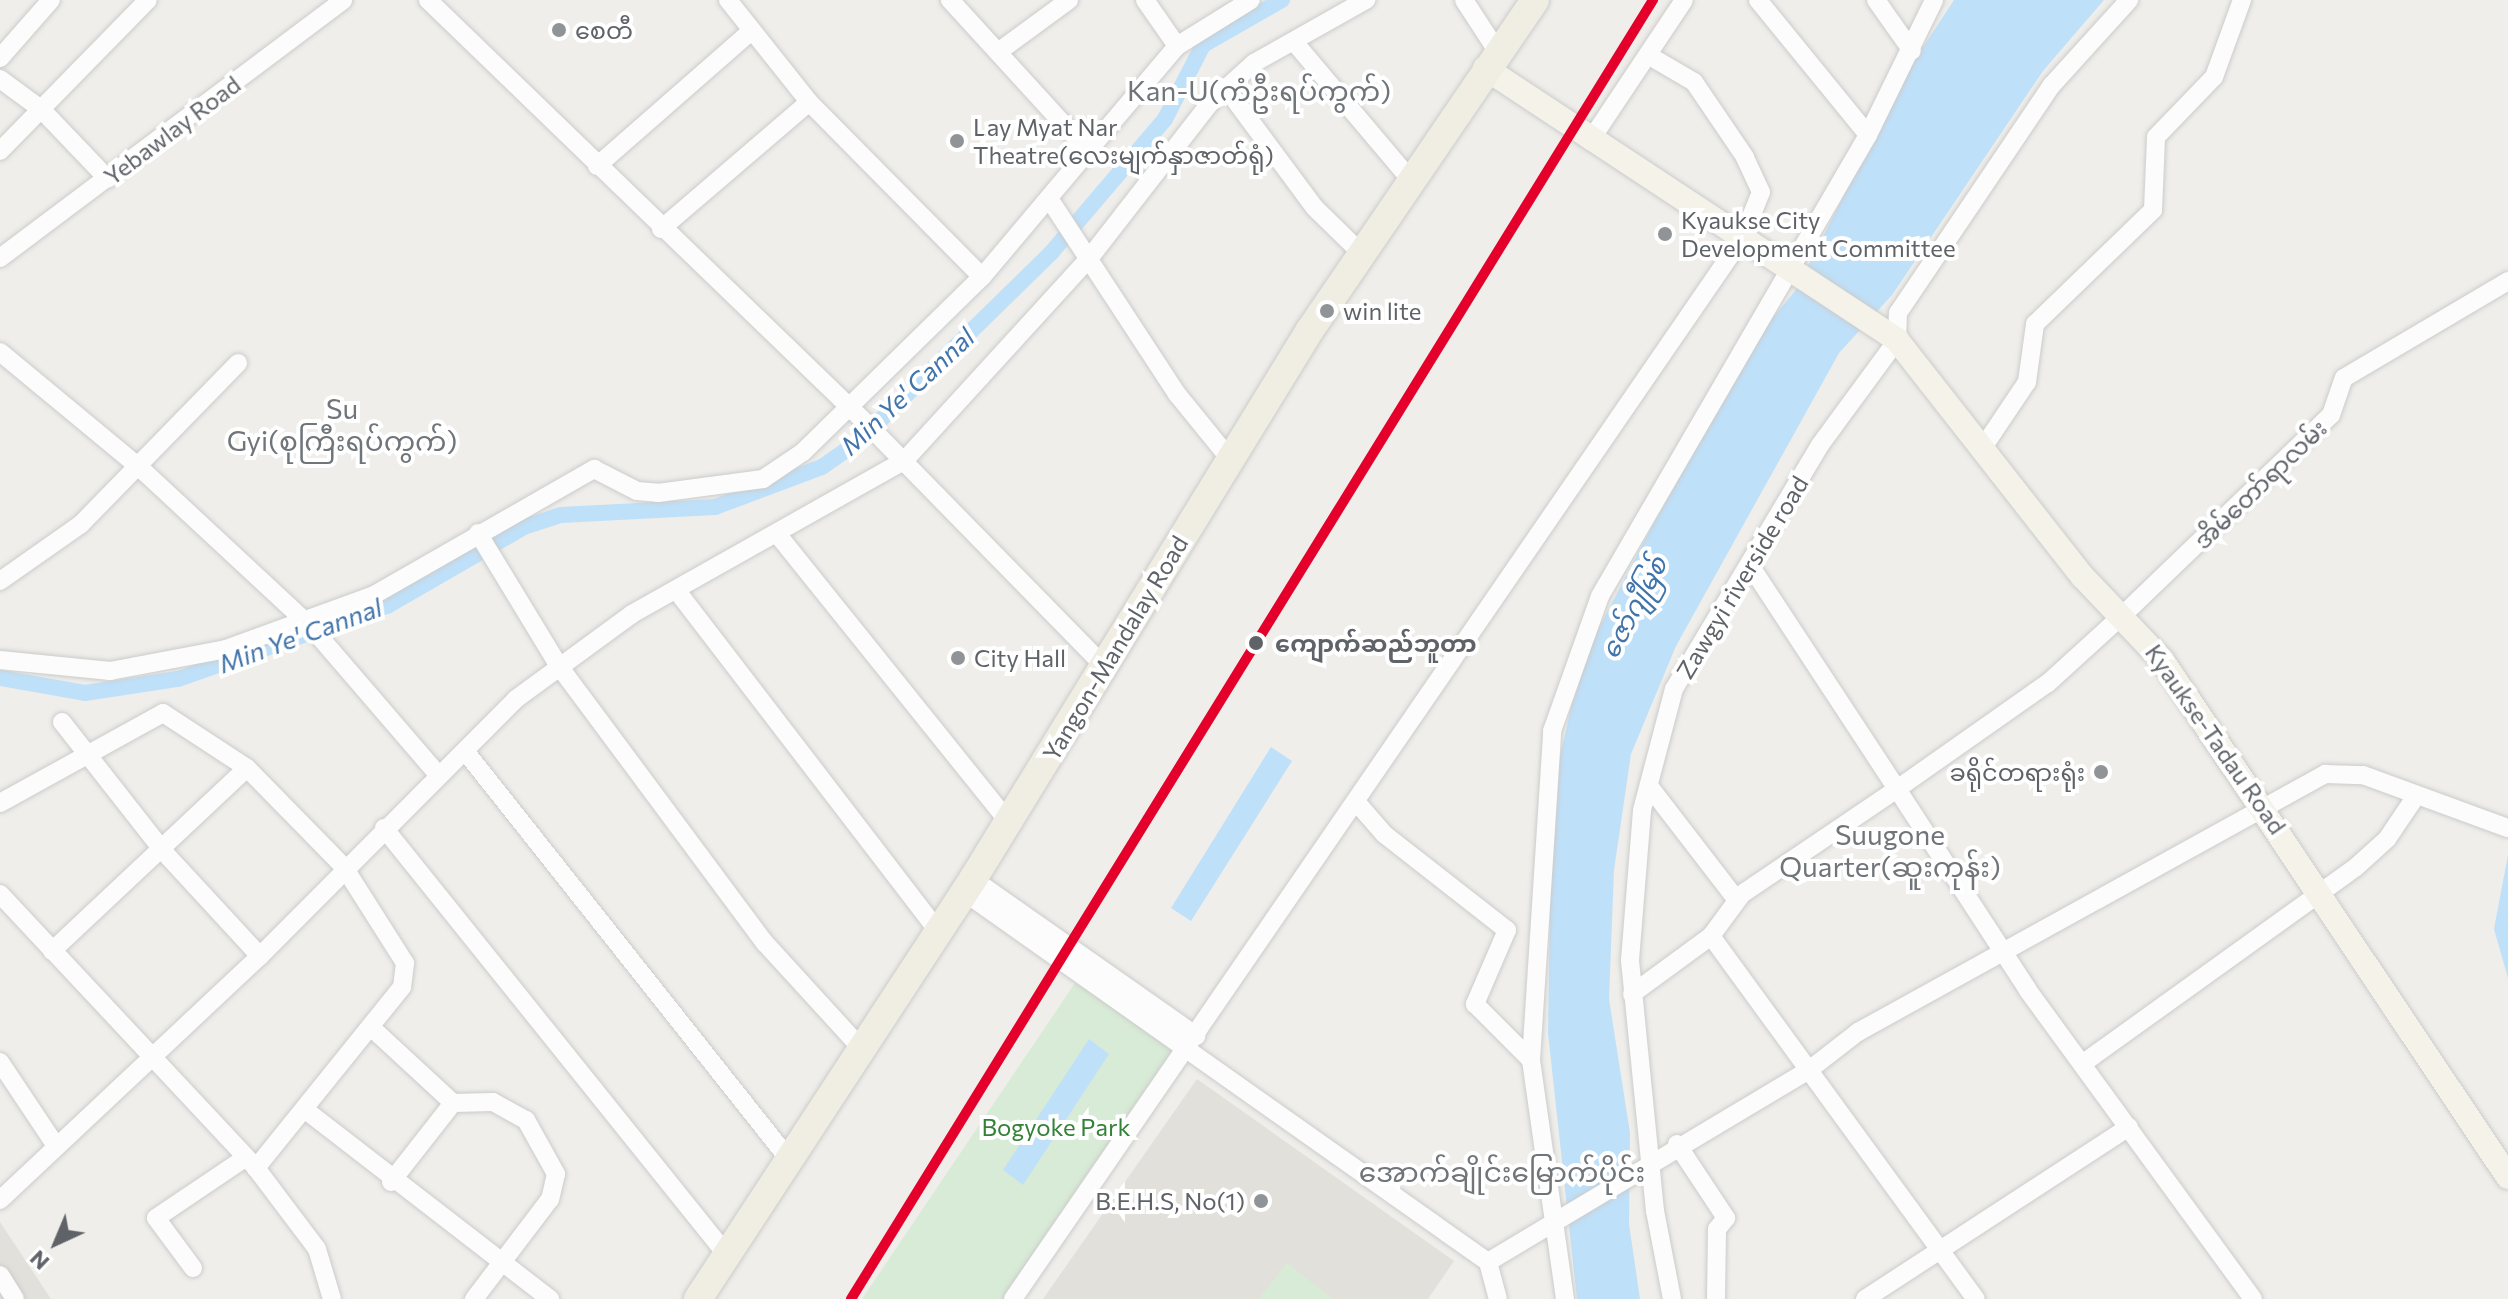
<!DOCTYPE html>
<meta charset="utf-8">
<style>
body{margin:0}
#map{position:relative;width:2508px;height:1299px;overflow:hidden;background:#efeeea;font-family:Commissioner,"Noto Sans Myanmar",sans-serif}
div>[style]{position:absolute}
.education>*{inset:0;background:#e2e0da}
.green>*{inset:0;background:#d8ebd6}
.water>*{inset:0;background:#bfe0f9}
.canal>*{height:16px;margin:-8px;padding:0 8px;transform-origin:8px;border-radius:8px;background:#bfe0f9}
.roads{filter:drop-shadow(0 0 2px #cbcccc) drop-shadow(0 0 2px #cbcccc)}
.minor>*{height:18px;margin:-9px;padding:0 9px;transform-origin:9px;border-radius:9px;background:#fdfcfc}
.major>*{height:24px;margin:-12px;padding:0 12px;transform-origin:12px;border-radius:12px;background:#f4f2e9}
.highway>*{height:28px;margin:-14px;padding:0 14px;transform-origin:14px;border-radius:14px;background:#f0ede3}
.rail-1>*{height:10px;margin:-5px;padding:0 5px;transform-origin:5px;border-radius:5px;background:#e4002b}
.dots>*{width:22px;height:22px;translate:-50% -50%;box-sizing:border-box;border:4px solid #fff;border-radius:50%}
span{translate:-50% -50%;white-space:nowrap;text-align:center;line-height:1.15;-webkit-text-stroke:8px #fff;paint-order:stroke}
.poi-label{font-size:24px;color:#5f6368}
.left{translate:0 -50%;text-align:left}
.right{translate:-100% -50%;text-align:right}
.street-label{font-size:24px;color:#5f6368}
.stop-label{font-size:24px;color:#5f6368;font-weight:700}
.park-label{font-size:24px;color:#348238}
.water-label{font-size:26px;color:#4174aa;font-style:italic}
.quarter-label{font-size:28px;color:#70757a}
.north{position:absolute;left:16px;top:1203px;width:80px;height:80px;-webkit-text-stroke:6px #fff;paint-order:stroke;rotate:224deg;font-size:22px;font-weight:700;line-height:32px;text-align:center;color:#5f6368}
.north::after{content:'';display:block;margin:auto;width:28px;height:36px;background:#5f6368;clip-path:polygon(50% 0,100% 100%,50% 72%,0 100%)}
</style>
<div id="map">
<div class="education">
<div style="clip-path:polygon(1197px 1079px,1454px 1261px,1428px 1299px,1043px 1299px)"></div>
<div style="clip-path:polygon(0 1222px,51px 1299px,0 1299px)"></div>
</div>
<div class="green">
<div style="clip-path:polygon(1075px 983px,1185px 1051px,1014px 1299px,862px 1299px)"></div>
<div style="clip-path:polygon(1287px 1263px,1333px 1299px,1259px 1299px)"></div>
</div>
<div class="water">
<div style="clip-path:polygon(1954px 0,2104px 0,2043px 71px,1892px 295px,1839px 353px,1676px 646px,1631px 754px,1614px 870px,1609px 999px,1630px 1133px,1629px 1224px,1640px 1299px,1577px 1299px,1548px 1033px,1552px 792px,1571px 708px,1591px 643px,1650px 530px,1760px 333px,1795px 291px,1910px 67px)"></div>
<div style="clip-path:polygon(1271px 747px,1292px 761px,1191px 921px,1171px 908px)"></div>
<div style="clip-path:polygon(2508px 855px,2508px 978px,2494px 929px)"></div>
<div style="clip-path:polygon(1089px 1039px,1109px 1054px,1023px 1185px,1003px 1170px)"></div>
</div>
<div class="canal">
<div style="left:0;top:678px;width:86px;rotate:10deg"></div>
<div style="left:85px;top:693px;width:94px;rotate:-8.6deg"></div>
<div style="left:178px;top:679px;width:221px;rotate:-19.3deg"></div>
<div style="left:387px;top:606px;width:158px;rotate:-30deg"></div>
<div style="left:524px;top:527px;width:39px;rotate:-18deg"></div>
<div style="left:561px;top:515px;width:154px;rotate:-3deg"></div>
<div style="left:715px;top:507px;width:114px;rotate:-20.5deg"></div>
<div style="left:822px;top:467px;width:45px;rotate:-35.1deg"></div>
<div style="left:859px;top:441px;width:269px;rotate:-44.4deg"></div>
<div style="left:1051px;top:253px;width:176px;rotate:-49.6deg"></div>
<div style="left:1165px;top:119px;width:83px;rotate:-62.8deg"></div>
<div style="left:1203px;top:45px;width:91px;rotate:-29.7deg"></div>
</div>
<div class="roads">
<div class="minor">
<div style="left:428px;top:0;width:610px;rotate:44deg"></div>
<div style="left:867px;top:424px;width:342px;rotate:45.6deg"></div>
<div style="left:728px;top:0;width:130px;rotate:51.5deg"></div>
<div style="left:809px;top:102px;width:246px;rotate:45.3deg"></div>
<div style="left:1145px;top:0;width:56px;rotate:55.2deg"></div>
<div style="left:1464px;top:0;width:59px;rotate:56.9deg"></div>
<div style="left:1758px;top:0;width:174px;rotate:50.8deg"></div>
<div style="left:1876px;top:0;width:62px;rotate:54.8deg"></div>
<div style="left:1295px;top:43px;width:178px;rotate:49.8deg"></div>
<div style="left:998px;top:52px;width:88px;rotate:-36.2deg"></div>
<div style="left:0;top:58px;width:77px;rotate:-48.7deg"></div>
<div style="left:0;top:79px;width:52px;rotate:36.4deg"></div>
<div style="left:42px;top:110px;width:95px;rotate:46.3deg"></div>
<div style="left:1226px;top:88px;width:148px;rotate:53.5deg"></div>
<div style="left:1314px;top:207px;width:66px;rotate:44.4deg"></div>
<div style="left:1590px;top:141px;width:169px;rotate:-56.3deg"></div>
<div style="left:0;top:151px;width:211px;rotate:-45.6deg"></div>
<div style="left:1088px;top:151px;width:138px;rotate:-49.7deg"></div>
<div style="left:1177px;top:46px;width:87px;rotate:-31.9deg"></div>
<div style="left:597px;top:166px;width:205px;rotate:-41.2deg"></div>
<div style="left:1050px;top:200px;width:232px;rotate:56.8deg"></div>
<div style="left:1177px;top:394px;width:82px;rotate:50.9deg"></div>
<div style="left:661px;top:229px;width:195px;rotate:-40.6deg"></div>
<div style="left:0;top:258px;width:429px;rotate:-36.9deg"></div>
<div style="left:0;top:352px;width:179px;rotate:39.6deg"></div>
<div style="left:138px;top:466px;width:236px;rotate:42.9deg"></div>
<div style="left:311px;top:627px;width:196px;rotate:49.3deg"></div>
<div style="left:1984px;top:446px;width:77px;rotate:-56.1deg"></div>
<div style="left:2027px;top:382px;width:59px;rotate:-82.1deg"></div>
<div style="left:2035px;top:324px;width:164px;rotate:-44deg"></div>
<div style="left:2153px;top:210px;width:73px;rotate:-87.6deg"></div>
<div style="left:2156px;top:137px;width:83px;rotate:-46deg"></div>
<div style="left:2214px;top:77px;width:82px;rotate:-70deg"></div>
<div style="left:478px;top:533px;width:156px;rotate:58.7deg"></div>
<div style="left:559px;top:666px;width:345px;rotate:53.4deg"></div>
<div style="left:765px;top:943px;width:142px;rotate:47.6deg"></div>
<div style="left:778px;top:535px;width:367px;rotate:51.2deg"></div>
<div style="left:0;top:581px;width:99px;rotate:-35.1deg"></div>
<div style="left:81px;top:524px;width:225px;rotate:-45.7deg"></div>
<div style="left:677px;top:591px;width:429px;rotate:52.5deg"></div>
<div style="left:0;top:660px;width:111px;rotate:5.7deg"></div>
<div style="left:110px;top:671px;width:118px;rotate:-10.7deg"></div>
<div style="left:226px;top:649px;width:158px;rotate:-20deg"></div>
<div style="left:374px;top:595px;width:254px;rotate:-29.8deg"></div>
<div style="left:594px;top:469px;width:48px;rotate:27.1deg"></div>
<div style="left:637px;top:491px;width:21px;rotate:5deg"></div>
<div style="left:658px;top:493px;width:106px;rotate:-7.6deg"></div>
<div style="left:763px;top:479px;width:48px;rotate:-34deg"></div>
<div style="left:803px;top:452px;width:250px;rotate:-44.4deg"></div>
<div style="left:982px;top:277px;width:165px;rotate:-49.9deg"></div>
<div style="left:1088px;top:151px;width:205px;rotate:-132.4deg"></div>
<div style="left:62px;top:722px;width:164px;rotate:51.9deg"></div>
<div style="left:163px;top:851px;width:143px;rotate:47.3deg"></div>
<div style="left:465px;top:751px;width:525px;rotate:51.58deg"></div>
<div style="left:1649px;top:786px;width:143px;rotate:52.4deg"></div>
<div style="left:0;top:803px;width:186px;rotate:-28.9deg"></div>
<div style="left:163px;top:713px;width:100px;rotate:33.2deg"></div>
<div style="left:247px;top:768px;width:139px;rotate:45.6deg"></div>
<div style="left:344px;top:867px;width:114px;rotate:57.6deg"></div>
<div style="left:405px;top:963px;width:24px;rotate:97deg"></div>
<div style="left:402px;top:987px;width:233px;rotate:128.9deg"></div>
<div style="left:1358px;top:804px;width:40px;rotate:49deg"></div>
<div style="left:1384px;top:834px;width:156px;rotate:38deg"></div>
<div style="left:1507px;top:930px;width:81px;rotate:113.4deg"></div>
<div style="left:1475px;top:1004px;width:79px;rotate:45deg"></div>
<div style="left:384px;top:828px;width:548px;rotate:51.23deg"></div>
<div style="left:973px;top:879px;width:273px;rotate:35.1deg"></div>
<div style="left:964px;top:892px;width:641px;rotate:35.23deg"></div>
<div style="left:1488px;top:1262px;width:38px;rotate:75deg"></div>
<div style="left:0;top:894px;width:375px;rotate:46.9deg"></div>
<div style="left:256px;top:1168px;width:101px;rotate:53deg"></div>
<div style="left:317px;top:1249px;width:52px;rotate:73.3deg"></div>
<div style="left:1711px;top:936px;width:52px;rotate:-53.6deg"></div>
<div style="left:1742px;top:894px;width:187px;rotate:-34.1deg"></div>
<div style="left:1897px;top:789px;width:266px;rotate:-123.3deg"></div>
<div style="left:52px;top:951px;width:267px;rotate:-43.2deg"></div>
<div style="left:1632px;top:994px;width:98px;rotate:-36.3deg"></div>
<div style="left:1711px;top:936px;width:449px;rotate:53.9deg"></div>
<div style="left:374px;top:1030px;width:108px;rotate:42.7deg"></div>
<div style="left:0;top:1062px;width:101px;rotate:56.3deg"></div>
<div style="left:2082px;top:1064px;width:337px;rotate:-35.7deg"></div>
<div style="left:2356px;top:867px;width:42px;rotate:-42.1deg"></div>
<div style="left:2387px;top:839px;width:52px;rotate:-56deg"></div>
<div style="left:308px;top:1112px;width:306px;rotate:37.7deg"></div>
<div style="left:1677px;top:1144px;width:89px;rotate:56.5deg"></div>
<div style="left:1726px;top:1218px;width:14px;rotate:129deg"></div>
<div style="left:1717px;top:1229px;width:70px;rotate:90.8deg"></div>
<div style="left:391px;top:1182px;width:100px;rotate:-51.9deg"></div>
<div style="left:453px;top:1103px;width:40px;rotate:-1.4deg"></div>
<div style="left:493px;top:1102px;width:38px;rotate:29deg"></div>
<div style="left:526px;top:1120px;width:62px;rotate:60.9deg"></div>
<div style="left:556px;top:1174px;width:26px;rotate:103deg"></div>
<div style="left:550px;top:1199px;width:126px;rotate:127.2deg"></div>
<div style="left:0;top:1200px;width:357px;rotate:-43.2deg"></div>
<div style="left:260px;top:956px;width:363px;rotate:-45.1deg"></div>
<div style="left:516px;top:699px;width:144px;rotate:-36.2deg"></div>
<div style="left:632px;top:614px;width:312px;rotate:-29.4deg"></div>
<div style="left:904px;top:461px;width:277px;rotate:-47.6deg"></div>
<div style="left:1091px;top:256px;width:194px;rotate:-52.1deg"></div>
<div style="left:1210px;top:103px;width:59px;rotate:-42.3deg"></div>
<div style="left:1254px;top:63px;width:129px;rotate:-29.4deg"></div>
<div style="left:1488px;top:1262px;width:374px;rotate:-30.9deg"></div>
<div style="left:1809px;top:1070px;width:62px;rotate:-37.8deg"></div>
<div style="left:1858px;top:1032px;width:534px;rotate:-28.92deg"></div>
<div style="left:2325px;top:774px;width:38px;rotate:2deg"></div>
<div style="left:2363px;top:775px;width:154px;rotate:20.1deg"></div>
<div style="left:193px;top:1268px;width:62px;rotate:-126.5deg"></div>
<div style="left:156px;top:1218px;width:104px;rotate:-34deg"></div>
<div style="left:0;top:1275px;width:28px;rotate:58deg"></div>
<div style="left:1013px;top:1299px;width:1289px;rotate:-55.5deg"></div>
<div style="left:1743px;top:237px;width:48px;rotate:-68.2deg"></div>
<div style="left:1761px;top:192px;width:38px;rotate:-115deg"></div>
<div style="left:1745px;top:157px;width:91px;rotate:-124.2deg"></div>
<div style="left:1694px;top:82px;width:53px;rotate:-149.6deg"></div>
<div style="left:1565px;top:1299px;width:241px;rotate:-98.1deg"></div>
<div style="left:1531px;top:1060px;width:330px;rotate:-86.3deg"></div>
<div style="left:1552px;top:731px;width:143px;rotate:-70.4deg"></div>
<div style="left:1600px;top:596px;width:533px;rotate:-59.83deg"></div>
<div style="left:1868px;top:135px;width:150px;rotate:-63.9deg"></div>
<div style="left:1672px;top:1299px;width:90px;rotate:-100.9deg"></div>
<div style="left:1655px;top:1211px;width:252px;rotate:-95.7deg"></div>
<div style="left:1630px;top:960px;width:150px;rotate:-85.4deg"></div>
<div style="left:1642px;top:810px;width:125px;rotate:-75.2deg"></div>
<div style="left:1674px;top:689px;width:284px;rotate:-59.1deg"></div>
<div style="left:1820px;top:445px;width:130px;rotate:-53.7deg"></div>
<div style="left:1897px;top:340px;width:27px;rotate:-88deg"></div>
<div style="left:1898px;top:313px;width:275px;rotate:-56deg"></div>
<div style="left:2052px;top:85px;width:115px;rotate:-47.8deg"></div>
<div style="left:1865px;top:1299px;width:315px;rotate:-33.1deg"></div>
<div style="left:2253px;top:1299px;width:382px;rotate:-126.1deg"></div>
<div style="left:2028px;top:990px;width:240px;rotate:-123.1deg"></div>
<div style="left:1897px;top:789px;width:184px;rotate:-35.1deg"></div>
<div style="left:2048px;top:683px;width:104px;rotate:-42.3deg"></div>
<div style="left:2125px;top:613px;width:286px;rotate:-43.9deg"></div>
<div style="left:2331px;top:415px;width:39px;rotate:-71deg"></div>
<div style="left:2344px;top:378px;width:191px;rotate:-30.6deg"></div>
</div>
<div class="major">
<div style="left:1485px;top:68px;width:494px;rotate:33.4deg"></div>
<div style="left:1897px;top:340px;width:301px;rotate:51.9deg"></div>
<div style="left:2083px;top:577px;width:115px;rotate:46.4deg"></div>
<div style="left:2162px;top:660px;width:622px;rotate:56.21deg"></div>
</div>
<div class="highway">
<div style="left:698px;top:1299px;width:502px;rotate:-56.78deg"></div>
<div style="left:973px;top:879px;width:644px;rotate:-58.46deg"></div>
<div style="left:1310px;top:330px;width:399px;rotate:-55.7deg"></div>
</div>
</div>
<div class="rail-1">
<div style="left:851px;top:1299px;width:1527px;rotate:-58.31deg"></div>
</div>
<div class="dots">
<div style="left:559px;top:30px;background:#919496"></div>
<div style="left:957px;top:141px;background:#919496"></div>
<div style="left:1665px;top:234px;background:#919496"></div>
<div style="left:1327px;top:311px;background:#919496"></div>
<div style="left:1256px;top:643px;background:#5f6368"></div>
<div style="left:958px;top:658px;background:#919496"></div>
<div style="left:2101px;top:772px;background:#919496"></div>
<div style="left:1261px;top:1201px;background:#919496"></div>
</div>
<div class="poi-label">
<span class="left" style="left:575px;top:30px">စေတီ</span>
<span class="left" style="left:973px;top:141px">Lay Myat Nar<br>Theatre(လေးမျက်နှာဇာတ်ရုံ)</span>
<span class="left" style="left:1681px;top:234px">Kyaukse City<br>Development Committee</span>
<span class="left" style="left:1343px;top:311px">win lite</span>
<span class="left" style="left:974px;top:658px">City Hall</span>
<span class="right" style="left:2085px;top:772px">ခရိုင်တရားရုံး</span>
<span class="right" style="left:1245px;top:1201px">B.E.H.S, No(1)</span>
</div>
<div class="street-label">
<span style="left:172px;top:130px;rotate:-37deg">Yebawlay Road</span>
<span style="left:2260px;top:484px;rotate:-44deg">အိမ်တော်ရာလမ်း</span>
<span style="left:1742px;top:577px;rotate:-59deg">Zawgyi riverside road</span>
<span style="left:1115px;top:648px;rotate:-59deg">Yangon-Mandalay Road</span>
<span style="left:2216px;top:739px;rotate:55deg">Kyaukse-Tadau Road</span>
</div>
<div class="stop-label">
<span class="left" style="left:1275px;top:643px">ကျောက်ဆည်ဘူတာ</span>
</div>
<div class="park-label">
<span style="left:1056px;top:1127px">Bogyoke Park</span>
</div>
<div class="water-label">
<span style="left:907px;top:391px;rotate:-43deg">Min Ye' Cannal</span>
<span style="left:1633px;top:607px;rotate:-62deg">ဇော်ဂျီမြစ်</span>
<span style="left:300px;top:635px;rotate:-20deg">Min Ye' Cannal</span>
</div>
<div class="quarter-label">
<span style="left:1259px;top:90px">Kan-U(ကံဦးရပ်ကွက်)</span>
<span style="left:342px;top:424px">Su<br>Gyi(စုကြီးရပ်ကွက်)</span>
<span style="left:1890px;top:850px">Suugone<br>Quarter(ဆူးကုန်း)</span>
<span style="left:1502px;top:1171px">အောက်ချိုင်းမြောက်ပိုင်း</span>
</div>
<div class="north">N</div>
</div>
